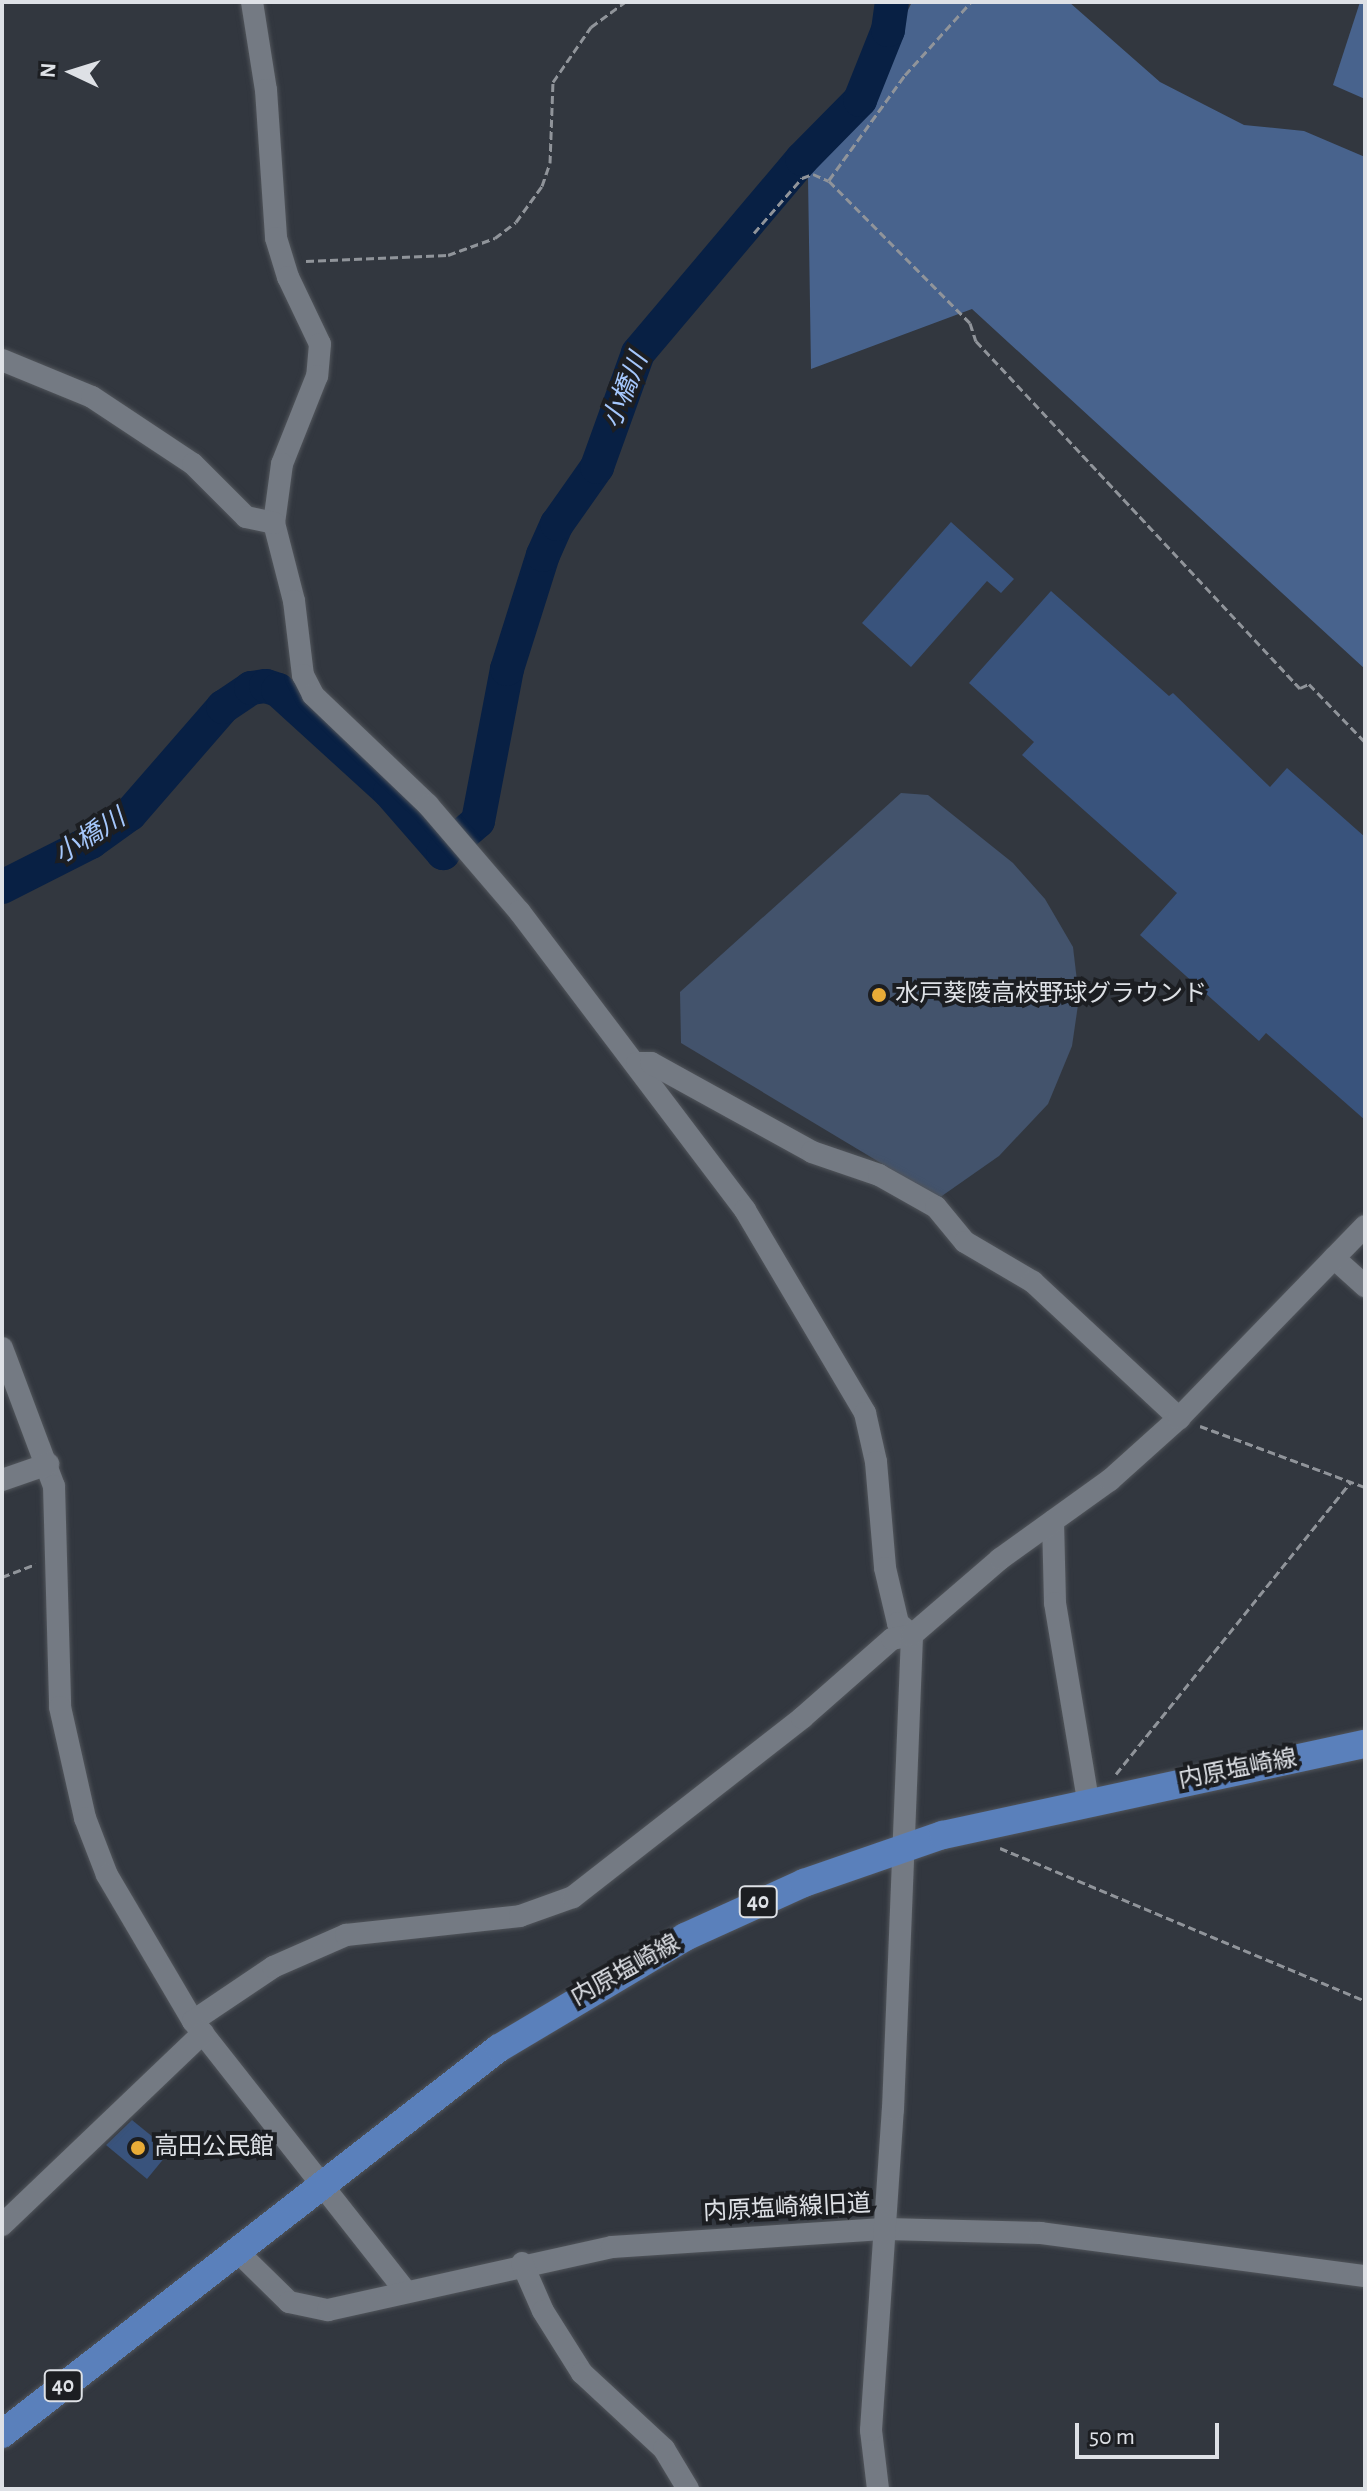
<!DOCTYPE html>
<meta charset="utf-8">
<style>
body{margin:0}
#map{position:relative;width:1367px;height:2491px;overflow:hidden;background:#32373f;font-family:"Alegreya Sans","Noto Sans JP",sans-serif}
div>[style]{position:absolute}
.green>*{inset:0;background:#43536c}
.forest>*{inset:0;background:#48638d}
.river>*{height:34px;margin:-17px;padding:0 17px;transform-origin:17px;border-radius:17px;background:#082044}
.building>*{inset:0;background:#39537c}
.path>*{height:3px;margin-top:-1.5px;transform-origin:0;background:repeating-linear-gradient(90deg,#90949a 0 8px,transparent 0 12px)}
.roads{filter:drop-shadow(0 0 2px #51555b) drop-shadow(0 0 2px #51555b)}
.minor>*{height:22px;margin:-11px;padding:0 11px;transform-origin:11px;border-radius:11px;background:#747a83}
.major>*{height:28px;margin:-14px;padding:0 14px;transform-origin:14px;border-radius:14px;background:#5a80bb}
.dots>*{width:22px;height:22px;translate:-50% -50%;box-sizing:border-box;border:4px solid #1c1e22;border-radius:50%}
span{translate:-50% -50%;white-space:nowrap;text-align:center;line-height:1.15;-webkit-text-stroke:8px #1c1e22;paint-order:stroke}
.shield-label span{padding:2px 6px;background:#1c1e22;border:2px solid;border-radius:6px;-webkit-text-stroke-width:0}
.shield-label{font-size:22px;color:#dee1e6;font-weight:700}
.poi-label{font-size:24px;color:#dee1e6}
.left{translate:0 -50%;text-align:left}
.street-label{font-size:24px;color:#dee1e6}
.water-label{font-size:26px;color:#a5c7fc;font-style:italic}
.frame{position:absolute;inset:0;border:4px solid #dee1e6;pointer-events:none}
.north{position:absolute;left:32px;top:32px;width:80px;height:80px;-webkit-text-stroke:6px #1c1e22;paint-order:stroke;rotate:274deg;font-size:22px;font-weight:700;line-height:32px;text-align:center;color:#dee1e6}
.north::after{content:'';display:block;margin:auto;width:28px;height:36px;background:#dee1e6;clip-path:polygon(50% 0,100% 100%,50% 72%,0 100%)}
.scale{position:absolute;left:1075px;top:2423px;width:144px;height:36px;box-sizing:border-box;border:4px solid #dee1e6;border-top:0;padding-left:10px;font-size:24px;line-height:28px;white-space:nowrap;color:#dee1e6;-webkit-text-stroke:6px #1c1e22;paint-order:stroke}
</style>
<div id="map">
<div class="green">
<div style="clip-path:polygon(901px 793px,928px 795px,1013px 863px,1045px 899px,1073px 947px,1079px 998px,1072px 1046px,1048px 1104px,999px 1156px,939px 1198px,681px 1043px,680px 992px)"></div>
</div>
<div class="forest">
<div style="clip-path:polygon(912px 2px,1069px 2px,1160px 82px,1244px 125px,1304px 131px,1365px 157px,1365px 669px,972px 309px,811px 369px,808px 177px,883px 60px)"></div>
<div style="clip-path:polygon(1360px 2px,1365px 2px,1365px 99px,1333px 85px)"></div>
</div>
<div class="river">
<div style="left:462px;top:835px;width:21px;rotate:-41deg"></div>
<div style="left:478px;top:821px;width:155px;rotate:-79.2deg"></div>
<div style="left:507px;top:669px;width:120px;rotate:-72.5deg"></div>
<div style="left:543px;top:555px;width:34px;rotate:-66deg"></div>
<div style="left:557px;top:524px;width:70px;rotate:-54.9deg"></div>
<div style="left:597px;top:467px;width:121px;rotate:-70.2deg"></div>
<div style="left:638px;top:353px;width:254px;rotate:-49.8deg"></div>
<div style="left:802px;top:159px;width:83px;rotate:-45.5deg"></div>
<div style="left:860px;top:100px;width:75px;rotate:-68.2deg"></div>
<div style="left:888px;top:30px;width:28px;rotate:-82deg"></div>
<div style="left:2px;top:887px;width:100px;rotate:-26.8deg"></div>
<div style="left:91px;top:842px;width:48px;rotate:-35.7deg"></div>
<div style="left:130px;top:814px;width:142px;rotate:-49deg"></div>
<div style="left:223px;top:707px;width:34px;rotate:-34deg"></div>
<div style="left:251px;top:688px;width:15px;rotate:-8deg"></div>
<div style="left:266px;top:686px;width:13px;rotate:18deg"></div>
<div style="left:278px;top:690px;width:151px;rotate:42.3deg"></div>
<div style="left:390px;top:792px;width:81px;rotate:49deg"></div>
<div style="left:443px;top:853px;width:5px;rotate:-53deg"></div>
</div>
<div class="building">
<div style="clip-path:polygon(951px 522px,1014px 579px,1001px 593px,987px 581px,911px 667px,862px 623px)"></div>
<div style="clip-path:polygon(1051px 591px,1169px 696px,1173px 693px,1270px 787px,1287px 768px,1365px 837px,1365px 1120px,1266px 1033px,1259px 1041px,1140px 935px,1177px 893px,1022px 755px,1034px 742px,969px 683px)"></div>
<div style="clip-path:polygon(132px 2120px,170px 2151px,147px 2179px,106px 2145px)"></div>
</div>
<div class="path">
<div style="left:829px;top:180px;width:130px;rotate:-54.1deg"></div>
<div style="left:905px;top:75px;width:98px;rotate:-47.9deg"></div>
<div style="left:754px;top:233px;width:73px;rotate:-48.9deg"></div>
<div style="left:802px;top:178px;width:12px;rotate:-20deg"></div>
<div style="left:813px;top:174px;width:17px;rotate:24deg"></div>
<div style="left:829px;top:181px;width:200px;rotate:45.2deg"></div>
<div style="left:970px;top:323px;width:19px;rotate:72deg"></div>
<div style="left:976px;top:341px;width:475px;rotate:47deg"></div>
<div style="left:1300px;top:688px;width:10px;rotate:-24deg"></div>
<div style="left:1309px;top:684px;width:81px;rotate:46deg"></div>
<div style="left:306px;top:261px;width:142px;rotate:-2.4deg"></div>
<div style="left:448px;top:255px;width:50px;rotate:-19.9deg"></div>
<div style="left:495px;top:238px;width:26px;rotate:-37deg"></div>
<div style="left:516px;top:222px;width:44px;rotate:-54.2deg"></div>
<div style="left:542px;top:186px;width:24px;rotate:-71deg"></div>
<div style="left:550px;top:163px;width:81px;rotate:-87.9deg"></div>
<div style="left:553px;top:82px;width:67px;rotate:-55.4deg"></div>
<div style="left:591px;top:27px;width:42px;rotate:-36.3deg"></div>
<div style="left:1200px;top:1426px;width:176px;rotate:20.3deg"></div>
<div style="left:2px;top:1577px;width:36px;rotate:-21deg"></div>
<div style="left:1116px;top:1774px;width:375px;rotate:-51.2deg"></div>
<div style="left:1000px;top:1848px;width:396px;rotate:22.7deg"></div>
</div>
<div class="roads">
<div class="minor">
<div style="left:252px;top:2px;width:89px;rotate:81deg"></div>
<div style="left:266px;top:90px;width:148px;rotate:86.1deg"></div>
<div style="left:276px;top:238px;width:41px;rotate:72.9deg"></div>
<div style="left:288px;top:277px;width:74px;rotate:64.5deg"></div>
<div style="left:320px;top:344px;width:32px;rotate:95deg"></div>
<div style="left:317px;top:376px;width:95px;rotate:111.7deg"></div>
<div style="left:282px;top:464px;width:60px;rotate:97.7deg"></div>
<div style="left:274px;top:523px;width:81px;rotate:75.6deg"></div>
<div style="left:294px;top:601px;width:75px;rotate:83.1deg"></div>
<div style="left:303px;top:675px;width:22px;rotate:63deg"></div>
<div style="left:313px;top:695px;width:159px;rotate:43.7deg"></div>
<div style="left:428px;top:805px;width:140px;rotate:49.4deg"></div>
<div style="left:519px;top:911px;width:375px;rotate:52.9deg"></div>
<div style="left:745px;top:1210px;width:236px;rotate:59.4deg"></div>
<div style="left:865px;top:1413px;width:50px;rotate:77.3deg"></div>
<div style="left:876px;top:1462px;width:106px;rotate:85.1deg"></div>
<div style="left:885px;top:1568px;width:57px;rotate:76.7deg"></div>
<div style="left:898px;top:1623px;width:18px;rotate:41deg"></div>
<div style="left:2px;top:360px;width:97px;rotate:22.3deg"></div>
<div style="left:92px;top:397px;width:121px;rotate:33.6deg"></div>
<div style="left:193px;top:464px;width:75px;rotate:45deg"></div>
<div style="left:246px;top:517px;width:29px;rotate:12deg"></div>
<div style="left:637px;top:1063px;width:14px"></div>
<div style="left:651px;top:1063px;width:184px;rotate:28.9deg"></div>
<div style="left:812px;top:1152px;width:71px;rotate:18.9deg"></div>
<div style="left:879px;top:1175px;width:65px;rotate:29.3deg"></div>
<div style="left:936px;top:1207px;width:45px;rotate:50.4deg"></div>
<div style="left:965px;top:1242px;width:79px;rotate:30.5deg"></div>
<div style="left:1033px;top:1282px;width:200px;rotate:43deg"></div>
<div style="left:1334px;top:1258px;width:42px;rotate:42.1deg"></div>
<div style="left:2px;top:1348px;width:147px;rotate:69.4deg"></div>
<div style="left:54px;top:1486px;width:221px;rotate:88.4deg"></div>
<div style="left:60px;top:1707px;width:114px;rotate:77.3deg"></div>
<div style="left:85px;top:1818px;width:61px;rotate:68.9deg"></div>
<div style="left:107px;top:1875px;width:169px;rotate:59.5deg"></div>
<div style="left:193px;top:2021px;width:345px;rotate:51.8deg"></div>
<div style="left:2px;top:1480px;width:49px;rotate:-19.2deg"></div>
<div style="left:1053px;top:1521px;width:82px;rotate:88.6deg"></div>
<div style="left:1055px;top:1603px;width:200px;rotate:80.5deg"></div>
<div style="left:193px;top:2021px;width:97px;rotate:-34deg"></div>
<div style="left:273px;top:1967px;width:80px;rotate:-23.7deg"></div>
<div style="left:346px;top:1935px;width:175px;rotate:-6.2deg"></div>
<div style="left:520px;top:1916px;width:56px;rotate:-19.7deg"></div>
<div style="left:573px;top:1897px;width:291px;rotate:-38deg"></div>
<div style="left:802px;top:1718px;width:120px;rotate:-41.3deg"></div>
<div style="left:892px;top:1639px;width:20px;rotate:-11deg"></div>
<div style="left:2px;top:2225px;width:278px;rotate:-43.7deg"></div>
<div style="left:237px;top:2251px;width:73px;rotate:44.4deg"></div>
<div style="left:289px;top:2302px;width:40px;rotate:12deg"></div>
<div style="left:328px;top:2310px;width:291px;rotate:-12.5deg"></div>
<div style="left:612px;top:2247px;width:275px;rotate:-3.8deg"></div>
<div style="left:886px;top:2229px;width:155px;rotate:1.5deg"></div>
<div style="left:1041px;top:2233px;width:327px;rotate:7.6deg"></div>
<div style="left:522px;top:2263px;width:52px;rotate:66.4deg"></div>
<div style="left:543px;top:2311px;width:73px;rotate:57.8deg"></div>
<div style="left:582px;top:2373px;width:112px;rotate:42.8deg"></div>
<div style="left:664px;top:2449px;width:47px;rotate:59deg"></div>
<div style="left:878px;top:2489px;width:59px;rotate:-96.8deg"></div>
<div style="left:871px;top:2430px;width:322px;rotate:-86.1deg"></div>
<div style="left:893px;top:2109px;width:474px;rotate:-87.7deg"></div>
<div style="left:912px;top:1635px;width:116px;rotate:-40.8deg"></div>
<div style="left:1000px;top:1559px;width:135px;rotate:-35.7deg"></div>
<div style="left:1110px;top:1480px;width:93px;rotate:-41.9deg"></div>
<div style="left:1179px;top:1418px;width:267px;rotate:-45.9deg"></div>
</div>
<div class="major">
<div style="left:2px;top:2434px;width:629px;rotate:-37.84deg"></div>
<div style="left:499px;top:2048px;width:217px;rotate:-30.8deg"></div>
<div style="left:685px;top:1937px;width:131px;rotate:-24.4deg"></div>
<div style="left:804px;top:1883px;width:147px;rotate:-19.1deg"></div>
<div style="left:943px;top:1835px;width:432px;rotate:-12.2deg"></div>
</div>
</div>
<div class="dots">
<div style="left:879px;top:995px;background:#e8ab37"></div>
<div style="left:138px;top:2148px;background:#e8ab37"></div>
</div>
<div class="shield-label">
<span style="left:758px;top:1902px">40</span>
<span style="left:63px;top:2386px">40</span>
</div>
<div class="poi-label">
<span class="left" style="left:895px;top:995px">水戸葵陵高校野球グラウンド</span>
<span class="left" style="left:154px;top:2148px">高田公民館</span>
</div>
<div class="street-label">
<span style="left:1238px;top:1770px;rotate:-11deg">内原塩崎線</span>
<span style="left:626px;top:1971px;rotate:-29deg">内原塩崎線</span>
<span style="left:787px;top:2209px;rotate:-3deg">内原塩崎線旧道</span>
</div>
<div class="water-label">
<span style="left:626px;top:391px;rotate:-68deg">小橋川</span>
<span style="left:90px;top:837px;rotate:-32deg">小橋川</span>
</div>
<div class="frame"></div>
<div class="north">N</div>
<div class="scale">50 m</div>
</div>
